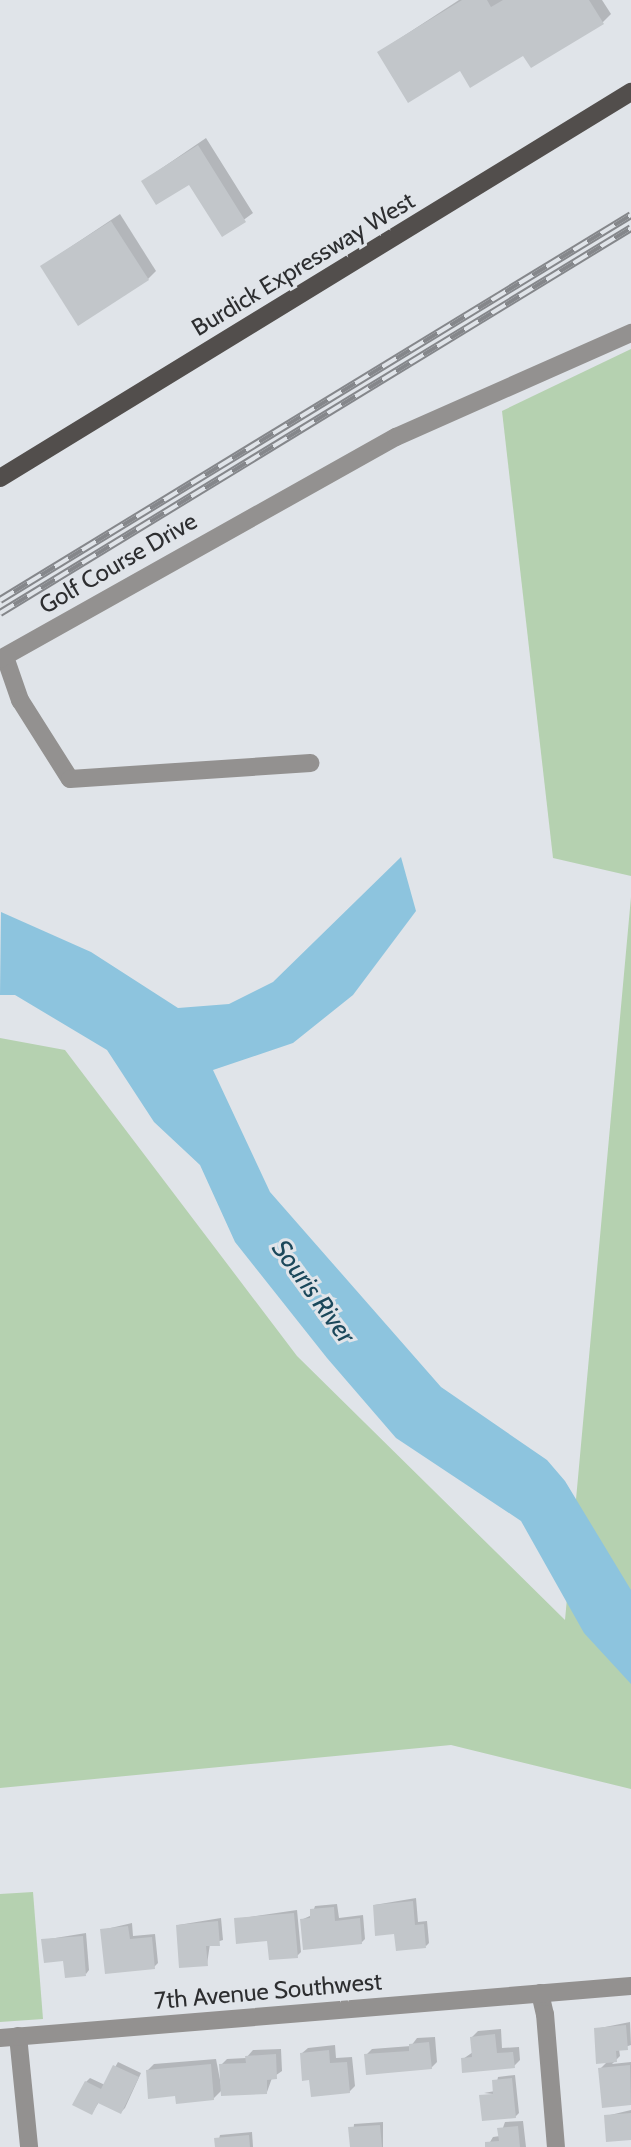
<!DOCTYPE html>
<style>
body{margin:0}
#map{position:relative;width:631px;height:2147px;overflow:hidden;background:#e0e4e9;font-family:Cabin,sans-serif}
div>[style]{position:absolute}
.green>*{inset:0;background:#b5d1b0}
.water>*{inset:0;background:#8dc4de}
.shadow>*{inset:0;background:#0003}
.building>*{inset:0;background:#c2c6ca}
.minor>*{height:18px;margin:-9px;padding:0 9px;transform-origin:9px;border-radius:9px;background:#939190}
.major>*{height:18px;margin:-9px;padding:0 9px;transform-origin:9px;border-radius:9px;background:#524e4c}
.rail>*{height:8px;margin-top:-4px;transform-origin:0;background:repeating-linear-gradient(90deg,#e0e4e9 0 16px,#85878b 0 32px);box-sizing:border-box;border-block:2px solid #85878b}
span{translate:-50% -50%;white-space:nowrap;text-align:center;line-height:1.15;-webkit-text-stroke:6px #e0e4e9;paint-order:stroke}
.street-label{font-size:24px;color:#2d2e30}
.water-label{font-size:26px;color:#1b485b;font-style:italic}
</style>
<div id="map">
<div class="green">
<div style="clip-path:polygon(631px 349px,631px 876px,553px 858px,502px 411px)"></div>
<div style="clip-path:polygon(631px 897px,631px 1789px,451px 1745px,0 1788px,0 1038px,65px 1050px,297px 1356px,565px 1620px)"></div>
<div style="clip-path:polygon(33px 1892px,43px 2019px,0 2022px,0 1894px)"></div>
</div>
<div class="water">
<div style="clip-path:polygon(401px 857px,416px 911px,353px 995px,293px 1043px,213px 1070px,270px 1192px,441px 1387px,547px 1460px,565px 1481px,631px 1590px,631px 1684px,584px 1633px,521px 1521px,396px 1438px,327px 1358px,235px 1242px,200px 1165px,154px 1122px,107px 1050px,15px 995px,0 995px,1px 912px,91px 952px,178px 1008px,229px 1004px,273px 982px)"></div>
</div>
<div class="shadow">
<div style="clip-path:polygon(459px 0,602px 0,611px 14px,602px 23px,460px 69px,379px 52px)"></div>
<div style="clip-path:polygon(206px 138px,253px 213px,223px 235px,190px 182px,143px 181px)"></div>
<div style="clip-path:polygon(120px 214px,156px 271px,148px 279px,42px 266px)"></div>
<div style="clip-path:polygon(416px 1898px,418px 1922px,427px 1921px,429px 1943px,426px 1946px,396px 1932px,374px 1905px)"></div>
<div style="clip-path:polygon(337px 1904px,339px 1918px,363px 1915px,365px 1939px,361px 1943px,301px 1920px,312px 1915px,315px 1906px)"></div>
<div style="clip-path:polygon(297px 1910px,301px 1952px,297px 1956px,236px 1919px)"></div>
<div style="clip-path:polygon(221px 1918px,223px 1940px,210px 1944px,207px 1964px,178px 1925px)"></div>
<div style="clip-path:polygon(132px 1923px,133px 1936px,155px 1934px,158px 1963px,154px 1967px,102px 1930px)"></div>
<div style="clip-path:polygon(86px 1933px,89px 1970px,86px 1974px,43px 1940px)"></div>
<div style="clip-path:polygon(630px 2022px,631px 2045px,619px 2049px,620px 2056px,612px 2064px,631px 2062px,631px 2103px,603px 2106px,600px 2069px,608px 2061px,595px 2029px)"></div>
<div style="clip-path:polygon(501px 2029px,502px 2048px,519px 2047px,520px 2060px,514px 2066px,463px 2059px,473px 2052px,472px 2037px,478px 2031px)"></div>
<div style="clip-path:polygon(435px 2037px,437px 2062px,431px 2068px,366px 2055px,372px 2049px,411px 2046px,417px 2038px)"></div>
<div style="clip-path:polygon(335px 2045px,336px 2058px,352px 2057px,355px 2086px,349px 2092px,311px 2078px,301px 2054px,308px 2048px)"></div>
<div style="clip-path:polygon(281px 2049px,282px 2071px,272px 2078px,267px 2092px,221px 2065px,227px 2059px,246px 2058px,253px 2050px)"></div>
<div style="clip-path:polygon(216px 2059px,222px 2090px,213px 2099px,176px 2094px,148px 2070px,154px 2064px)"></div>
<div style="clip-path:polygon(118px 2062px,141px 2073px,125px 2108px,121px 2112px,99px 2102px,92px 2113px,86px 2082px,90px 2078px,105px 2085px)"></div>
<div style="clip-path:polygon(515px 2075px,519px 2113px,515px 2117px,481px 2096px,502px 2095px,484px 2093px,495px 2091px,498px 2077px)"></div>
<div style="clip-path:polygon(631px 2110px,631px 2138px,606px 2116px)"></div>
<div style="clip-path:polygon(523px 2121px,526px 2147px,487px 2147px,493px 2137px,500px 2136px,505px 2122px)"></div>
<div style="clip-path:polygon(383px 2122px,383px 2147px,352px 2147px,354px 2124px)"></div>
<div style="clip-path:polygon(252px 2132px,253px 2147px,217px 2147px,220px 2135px)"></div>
</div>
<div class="building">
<div style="clip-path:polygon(462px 0,487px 0,491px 7px,503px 0,589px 0,604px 24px,531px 68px,523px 56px,470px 88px,460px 71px,408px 103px,377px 52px)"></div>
<div style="clip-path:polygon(198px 145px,246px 222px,222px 237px,189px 185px,156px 205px,141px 181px)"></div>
<div style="clip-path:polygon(111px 221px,149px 280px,78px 326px,40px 266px)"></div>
<div style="clip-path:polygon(413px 1901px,415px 1925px,424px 1924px,426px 1948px,396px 1951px,394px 1934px,375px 1936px,373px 1905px)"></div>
<div style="clip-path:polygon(334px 1907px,335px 1921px,360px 1918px,362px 1944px,303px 1950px,300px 1919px,310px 1918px,310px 1909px)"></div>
<div style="clip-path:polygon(294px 1913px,298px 1958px,269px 1960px,267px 1941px,236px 1944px,234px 1918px)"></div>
<div style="clip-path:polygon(218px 1921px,220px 1946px,206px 1946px,208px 1966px,179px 1968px,176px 1925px)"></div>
<div style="clip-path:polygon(128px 1926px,130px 1939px,152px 1937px,155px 1969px,105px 1974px,100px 1929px)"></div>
<div style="clip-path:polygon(83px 1936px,86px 1976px,65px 1978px,63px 1961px,44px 1963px,41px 1939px)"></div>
<div style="clip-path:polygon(626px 2025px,628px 2050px,616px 2051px,617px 2062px,596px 2064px,594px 2028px)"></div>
<div style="clip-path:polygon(495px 2034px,497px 2053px,513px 2052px,515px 2068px,462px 2073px,461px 2058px,472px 2057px,470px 2037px)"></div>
<div style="clip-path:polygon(429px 2042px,432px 2069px,366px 2075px,364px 2054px,409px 2051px,409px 2044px)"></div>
<div style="clip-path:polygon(329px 2050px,330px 2063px,347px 2062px,350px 2093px,311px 2097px,309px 2080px,302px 2081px,300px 2053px)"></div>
<div style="clip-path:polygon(276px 2054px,277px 2079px,267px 2080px,267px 2094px,221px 2096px,219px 2064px,246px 2063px,245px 2056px)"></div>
<div style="clip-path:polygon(211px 2064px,214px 2100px,176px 2104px,175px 2096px,148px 2099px,146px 2070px)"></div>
<div style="clip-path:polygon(113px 2065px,139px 2077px,121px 2114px,98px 2103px,92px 2115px,72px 2105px,85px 2081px,101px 2089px)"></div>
<div style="clip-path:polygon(630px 2065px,631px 2105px,602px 2108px,598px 2068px)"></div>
<div style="clip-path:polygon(512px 2078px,516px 2118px,482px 2121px,479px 2095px,493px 2094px,492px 2080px)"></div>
<div style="clip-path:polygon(631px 2113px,631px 2140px,606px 2142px,604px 2115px)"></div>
<div style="clip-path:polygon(380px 2125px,382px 2147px,350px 2147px,348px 2127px)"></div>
<div style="clip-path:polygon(518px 2126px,520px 2147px,485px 2147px,485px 2142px,499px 2141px,497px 2128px)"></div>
<div style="clip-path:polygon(249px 2135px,250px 2147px,215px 2147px,214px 2138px)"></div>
</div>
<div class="minor">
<div style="left:5px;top:657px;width:46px;rotate:70.8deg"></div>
<div style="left:20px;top:700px;width:93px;rotate:57.7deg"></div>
<div style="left:70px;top:779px;width:241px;rotate:-3.8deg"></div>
<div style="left:0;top:659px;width:454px;rotate:-29.3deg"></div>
<div style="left:396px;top:437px;width:257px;rotate:-23.9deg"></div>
<div style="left:540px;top:1993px;width:22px;rotate:77deg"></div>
<div style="left:545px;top:2014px;width:133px;rotate:85.3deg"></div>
<div style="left:18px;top:2036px;width:112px;rotate:84.3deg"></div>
<div style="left:0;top:2038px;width:633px;rotate:-4.71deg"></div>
</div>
<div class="major">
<div style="left:0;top:478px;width:740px;rotate:-31.46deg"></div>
</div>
<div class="rail">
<div style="left:0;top:600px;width:739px;rotate:-31.39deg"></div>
<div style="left:0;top:613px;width:739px;rotate:-31.39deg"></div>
</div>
<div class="street-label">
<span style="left:303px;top:264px;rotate:-31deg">Burdick Expressway West</span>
<span style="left:118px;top:563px;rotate:-30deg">Golf Course Drive</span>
<span style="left:268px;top:1991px;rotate:-5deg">7th Avenue Southwest</span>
</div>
<div class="water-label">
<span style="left:313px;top:1292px;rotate:54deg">Souris River</span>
</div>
</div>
